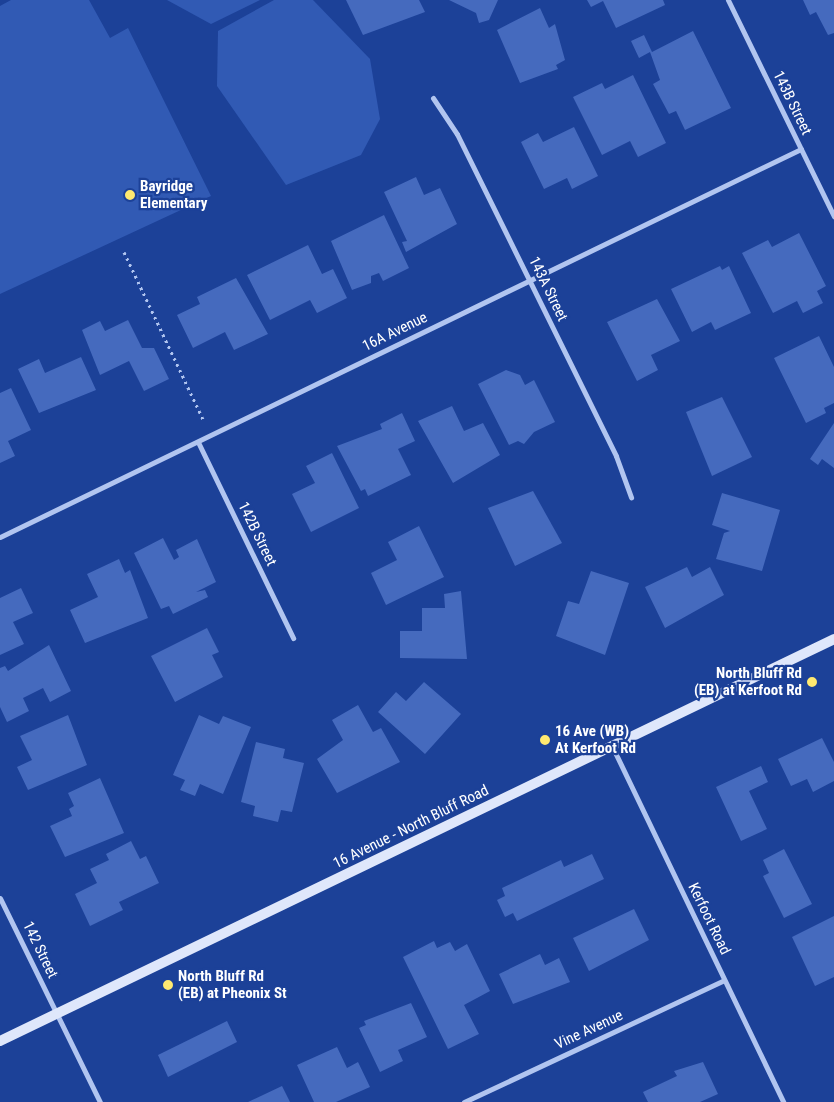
<!DOCTYPE html>
<style>
body{margin:0}
#map{position:relative;width:834px;height:1102px;overflow:hidden;background:#1c4198;font-family:"Roboto Condensed",sans-serif}
div>[style]{position:absolute}
.green>*{inset:0;background:#315ab4}
.building>*{inset:0;background:#456abe}
.path>*{height:3px;margin-top:-1.5px;transform-origin:0;background:repeating-linear-gradient(90deg,#b1c5f0 0 2.5px,transparent 0 6.5px)}
.minor>*{height:5px;margin:-2.5px;padding:0 2.5px;transform-origin:2.5px;border-radius:2.5px;background:#b1c5f0}
.secondary>*{height:10px;margin:-5px;padding:0 5px;transform-origin:5px;border-radius:5px;background:#dfe7fb}
.dots>*{width:14px;height:14px;translate:-50% -50%;box-sizing:border-box;border:2px solid #1c4198;border-radius:50%}
span{translate:-50% -50%;white-space:nowrap;text-align:center;line-height:1.15;-webkit-text-stroke:4.5px #1c4198;paint-order:stroke}
.street-label{font-size:15px;color:#fff}
.poi-label{font-size:15px;color:#fff;font-weight:700}
.left{translate:0 -50%;text-align:left}
.right{translate:-100% -50%;text-align:right}
</style>
<div id="map">
<div class="green">
<div style="clip-path:polygon(11px 0,89px 0,110px 38px,128px 28px,211px 196px,0 294px,0 6px)"></div>
<div style="clip-path:polygon(167px 0,260px 0,211px 24px)"></div>
<div style="clip-path:polygon(274px 0,313px 0,370px 59px,380px 119px,361px 155px,286px 185px,217px 86px,218px 31px)"></div>
</div>
<div class="building">
<div style="clip-path:polygon(346px 0,419px 0,425px 12px,363px 35px)"></div>
<div style="clip-path:polygon(449px 0,498px 0,489px 20px,479px 23px,476px 13px)"></div>
<div style="clip-path:polygon(587px 0,663px 0,665px 5px,616px 28px,603px 1px,591px 7px)"></div>
<div style="clip-path:polygon(803px 0,834px 0,834px 33px,828px 35px,816px 12px,810px 15px)"></div>
<div style="clip-path:polygon(540px 8px,549px 28px,555px 24px,565px 60px,556px 65px,558px 69px,520px 83px,497px 30px)"></div>
<div style="clip-path:polygon(693px 31px,731px 108px,685px 130px,676px 111px,669px 114px,653px 84px,660px 80px,650px 52px,639px 58px,631px 41px,644px 35px,652px 52px)"></div>
<div style="clip-path:polygon(633px 75px,666px 143px,638px 157px,630px 141px,602px 155px,573px 97px,602px 83px,605px 89px)"></div>
<div style="clip-path:polygon(574px 127px,598px 176px,572px 189px,567px 178px,544px 189px,521px 142px,538px 133px,543px 142px)"></div>
<div style="clip-path:polygon(416px 177px,424px 195px,440px 188px,457px 224px,406px 252px,402px 242px,407px 241px,384px 192px)"></div>
<div style="clip-path:polygon(384px 215px,409px 268px,383px 281px,379px 273px,371px 276px,371px 283px,352px 290px,331px 241px)"></div>
<div style="clip-path:polygon(799px 233px,826px 286px,817px 291px,823px 303px,803px 313px,797px 301px,773px 313px,742px 253px,768px 240px,772px 247px)"></div>
<div style="clip-path:polygon(308px 245px,322px 274px,333px 269px,347px 298px,317px 313px,310px 300px,270px 320px,247px 275px)"></div>
<div style="clip-path:polygon(720px 266px,722px 270px,729px 266px,751px 313px,715px 330px,711px 322px,692px 332px,671px 289px)"></div>
<div style="clip-path:polygon(236px 278px,268px 334px,234px 350px,225px 332px,193px 348px,177px 315px,200px 304px,197px 297px)"></div>
<div style="clip-path:polygon(657px 299px,680px 341px,651px 355px,658px 370px,637px 381px,607px 322px)"></div>
<div style="clip-path:polygon(128px 320px,142px 348px,154px 348px,169px 379px,144px 391px,129px 361px,100px 375px,82px 330px,100px 321px,105px 331px)"></div>
<div style="clip-path:polygon(819px 336px,834px 367px,834px 403px,824px 408px,826px 413px,806px 423px,774px 358px)"></div>
<div style="clip-path:polygon(81px 357px,96px 390px,39px 413px,18px 369px,39px 359px,45px 373px)"></div>
<div style="clip-path:polygon(506px 370px,520px 375px,525px 385px,534px 380px,555px 422px,534px 432px,524px 444px,518px 441px,509px 445px,478px 384px)"></div>
<div style="clip-path:polygon(11px 388px,31px 430px,8px 441px,15px 456px,0 463px,0 393px)"></div>
<div style="clip-path:polygon(722px 397px,752px 457px,712px 476px,686px 412px)"></div>
<div style="clip-path:polygon(452px 406px,464px 431px,483px 423px,500px 455px,453px 483px,418px 421px)"></div>
<div style="clip-path:polygon(402px 413px,415px 441px,398px 449px,411px 475px,368px 496px,365px 489px,361px 491px,337px 446px,382px 429px,380px 424px)"></div>
<div style="clip-path:polygon(834px 423px,834px 468px,822px 459px,818px 465px,810px 459px)"></div>
<div style="clip-path:polygon(332px 453px,359px 508px,311px 532px,292px 494px,315px 483px,306px 466px)"></div>
<div style="clip-path:polygon(533px 491px,562px 543px,515px 566px,488px 508px)"></div>
<div style="clip-path:polygon(722px 493px,780px 510px,762px 571px,716px 559px,724px 533px,730px 531px,712px 525px)"></div>
<div style="clip-path:polygon(419px 526px,444px 577px,386px 605px,371px 573px,397px 560px,388px 542px)"></div>
<div style="clip-path:polygon(163px 538px,174px 560px,179px 557px,176px 550px,197px 539px,216px 582px,196px 592px,205px 590px,208px 597px,173px 614px,169px 606px,161px 609px,134px 553px)"></div>
<div style="clip-path:polygon(119px 559px,125px 573px,130px 570px,148px 618px,85px 643px,70px 610px,98px 597px,87px 574px)"></div>
<div style="clip-path:polygon(687px 567px,692px 577px,710px 567px,724px 595px,665px 628px,645px 587px)"></div>
<div style="clip-path:polygon(591px 571px,629px 583px,605px 655px,556px 636px,568px 601px,579px 604px)"></div>
<div style="clip-path:polygon(21px 588px,33px 613px,13px 622px,24px 644px,0 655px,0 598px)"></div>
<div style="clip-path:polygon(461px 591px,467px 659px,400px 658px,400px 631px,422px 631px,422px 608px,445px 608px,444px 594px)"></div>
<div style="clip-path:polygon(207px 628px,219px 652px,212px 655px,223px 677px,175px 702px,151px 656px)"></div>
<div style="clip-path:polygon(49px 645px,71px 691px,50px 702px,43px 688px,23px 698px,29px 711px,7px 722px,0 707px,0 668px,5px 666px,8px 671px)"></div>
<div style="clip-path:polygon(424px 682px,461px 714px,425px 754px,378px 712px,396px 692px,406px 701px)"></div>
<div style="clip-path:polygon(358px 705px,373px 732px,381px 728px,400px 762px,337px 793px,317px 759px,343px 740px,332px 720px)"></div>
<div style="clip-path:polygon(68px 715px,87px 765px,28px 790px,17px 767px,32px 760px,20px 736px)"></div>
<div style="clip-path:polygon(199px 715px,219px 724px,223px 716px,251px 727px,223px 794px,200px 784px,195px 796px,180px 790px,185px 780px,173px 775px)"></div>
<div style="clip-path:polygon(822px 738px,834px 762px,834px 781px,813px 792px,807px 779px,791px 786px,778px 759px)"></div>
<div style="clip-path:polygon(256px 742px,285px 749px,283px 758px,304px 763px,292px 812px,281px 810px,278px 822px,253px 816px,255px 806px,241px 802px)"></div>
<div style="clip-path:polygon(761px 766px,768px 782px,749px 791px,767px 829px,741px 841px,716px 787px)"></div>
<div style="clip-path:polygon(100px 778px,124px 833px,65px 857px,50px 826px,72px 816px,69px 809px,74px 806px,68px 793px)"></div>
<div style="clip-path:polygon(131px 841px,140px 859px,146px 856px,159px 883px,119px 902px,123px 910px,90px 926px,75px 894px,97px 883px,90px 869px,109px 860px,106px 854px)"></div>
<div style="clip-path:polygon(784px 849px,812px 904px,784px 918px,763px 876px,769px 873px,763px 860px)"></div>
<div style="clip-path:polygon(592px 854px,604px 879px,517px 921px,513px 913px,505px 917px,497px 900px,505px 896px,502px 888px,561px 860px,564px 867px)"></div>
<div style="clip-path:polygon(634px 909px,649px 940px,589px 971px,573px 938px)"></div>
<div style="clip-path:polygon(834px 916px,834px 977px,815px 986px,792px 937px)"></div>
<div style="clip-path:polygon(434px 941px,437px 948px,450px 942px,455px 951px,467px 944px,490px 991px,464px 1005px,479px 1034px,448px 1049px,403px 957px)"></div>
<div style="clip-path:polygon(540px 954px,545px 965px,559px 958px,570px 982px,513px 1004px,499px 974px)"></div>
<div style="clip-path:polygon(411px 1003px,427px 1037px,398px 1050px,403px 1061px,380px 1072px,359px 1028px,366px 1025px,364px 1021px)"></div>
<div style="clip-path:polygon(227px 1021px,237px 1042px,168px 1077px,158px 1055px)"></div>
<div style="clip-path:polygon(337px 1047px,347px 1068px,358px 1062px,370px 1087px,336px 1102px,314px 1102px,297px 1065px)"></div>
<div style="clip-path:polygon(703px 1062px,718px 1094px,700px 1102px,648px 1102px,643px 1092px,677px 1076px,674px 1071px)"></div>
<div style="clip-path:polygon(282px 1086px,290px 1102px,295px 1102px,248px 1102px)"></div>
</div>
<div class="path">
<div style="left:124px;top:252px;width:187px;rotate:64.7deg"></div>
</div>
<div class="minor">
<div style="left:728px;top:0;width:241px;rotate:63.9deg"></div>
<div style="left:433px;top:98px;width:43px;rotate:56.3deg"></div>
<div style="left:457px;top:134px;width:359px;rotate:63.7deg"></div>
<div style="left:616px;top:456px;width:44px;rotate:69.9deg"></div>
<div style="left:198px;top:442px;width:218px;rotate:64.1deg"></div>
<div style="left:0;top:537px;width:890px;rotate:-25.85deg"></div>
<div style="left:612px;top:746px;width:395px;rotate:64.3deg"></div>
<div style="left:0;top:898px;width:227px;rotate:63.9deg"></div>
<div style="left:464px;top:1102px;width:287px;rotate:-25.1deg"></div>
</div>
<div class="secondary">
<div style="left:0;top:1041px;width:926px;rotate:-25.73deg"></div>
</div>
<div class="dots">
<div style="left:130px;top:195px;background:#ffe970"></div>
<div style="left:812px;top:682px;background:#ffe970"></div>
<div style="left:545px;top:740px;background:#ffe970"></div>
<div style="left:168px;top:985px;background:#ffe970"></div>
</div>
<div class="street-label">
<span style="left:792px;top:103px;rotate:64deg">143B Street</span>
<span style="left:548px;top:289px;rotate:64deg">143A Street</span>
<span style="left:395px;top:332px;rotate:-26deg">16A Avenue</span>
<span style="left:257px;top:534px;rotate:64deg">142B Street</span>
<span style="left:411px;top:827px;rotate:-26deg">16 Avenue - North Bluff Road</span>
<span style="left:709px;top:919px;rotate:64deg">Kerfoot Road</span>
<span style="left:40px;top:950px;rotate:64deg">142 Street</span>
<span style="left:589px;top:1030px;rotate:-25deg">Vine Avenue</span>
</div>
<div class="poi-label">
<span class="left" style="left:140px;top:195px">Bayridge<br>Elementary</span>
<span class="right" style="left:802px;top:682px">North Bluff Rd<br>(EB) at Kerfoot Rd</span>
<span class="left" style="left:555px;top:740px">16 Ave (WB)<br>At Kerfoot Rd</span>
<span class="left" style="left:178px;top:985px">North Bluff Rd<br>(EB) at Pheonix St</span>
</div>
</div>
